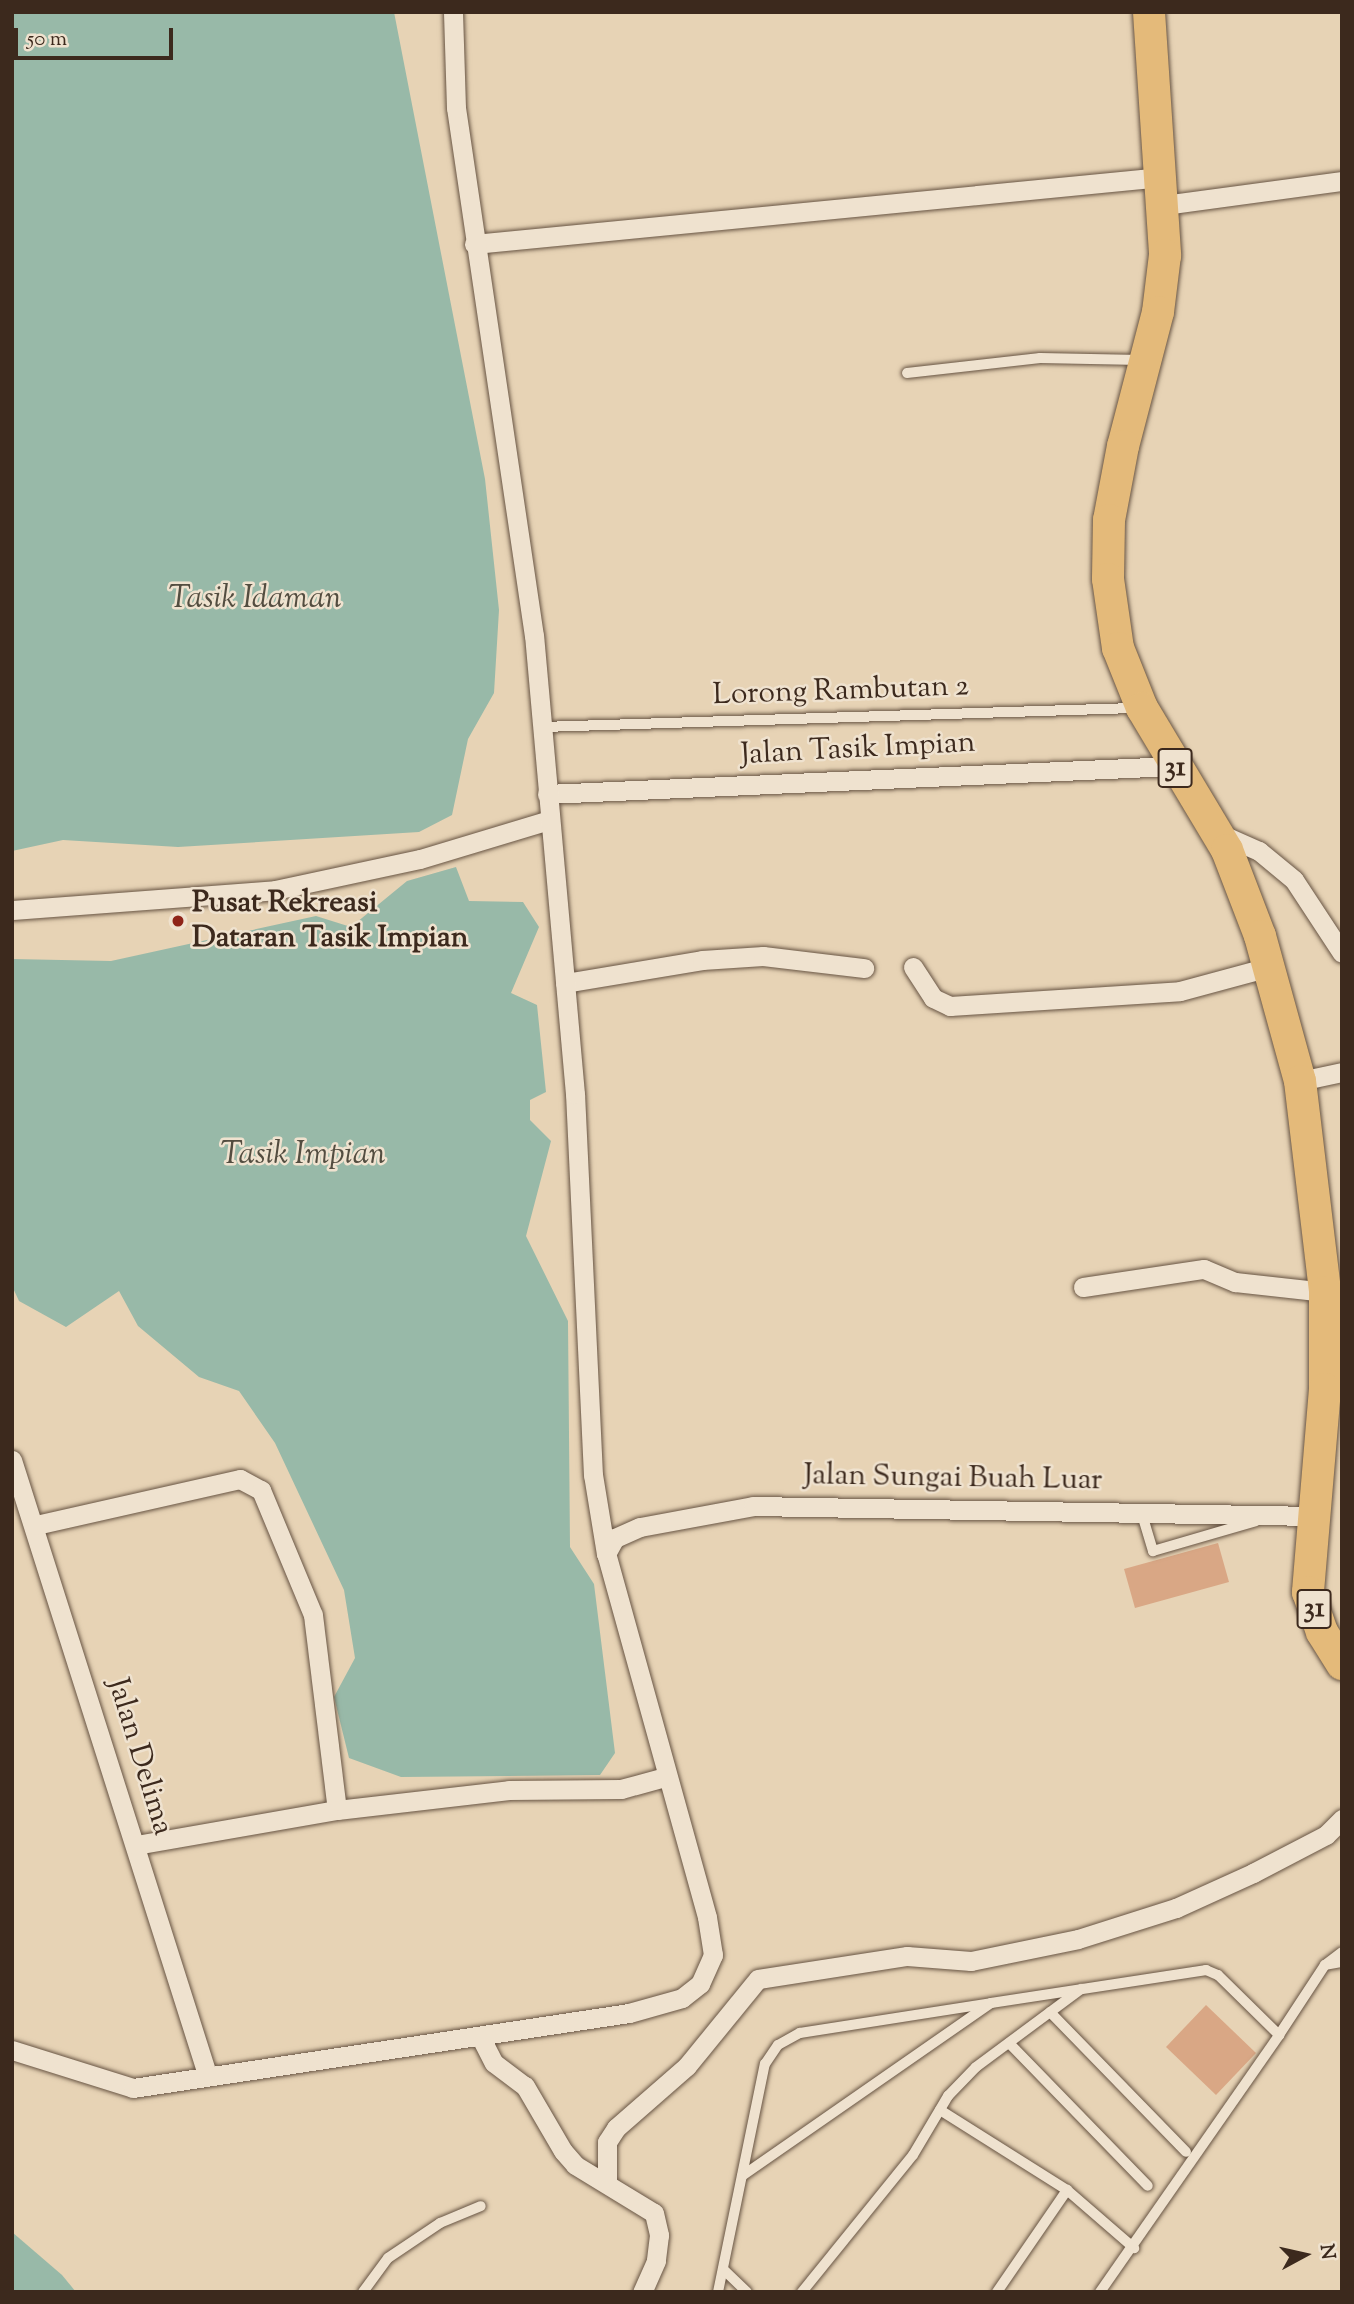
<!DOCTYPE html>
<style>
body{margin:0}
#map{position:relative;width:1354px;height:2304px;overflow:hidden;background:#e7d3b5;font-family:"Sorts Mill Goudy",serif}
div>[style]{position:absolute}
.water>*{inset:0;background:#98b9a8}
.building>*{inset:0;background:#d9a785}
.roads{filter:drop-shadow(0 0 2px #675443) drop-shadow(0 0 2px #675443)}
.lane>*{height:10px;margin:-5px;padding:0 5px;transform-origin:5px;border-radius:5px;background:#efe2cf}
.street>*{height:19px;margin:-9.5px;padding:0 9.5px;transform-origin:9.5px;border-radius:9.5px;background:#efe2cf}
.primary>*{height:32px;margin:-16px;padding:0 16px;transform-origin:16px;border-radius:16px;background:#e4ba7a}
.dots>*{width:19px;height:19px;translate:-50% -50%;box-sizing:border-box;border:4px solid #efe2cf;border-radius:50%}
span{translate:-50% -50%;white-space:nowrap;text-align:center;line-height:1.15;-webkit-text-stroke:5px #efe2cf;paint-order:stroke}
.shield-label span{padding:2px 5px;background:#efe2cf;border:2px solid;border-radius:5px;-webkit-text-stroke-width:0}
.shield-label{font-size:28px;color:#3c291d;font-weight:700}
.street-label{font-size:30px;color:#3c291d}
.poi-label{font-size:30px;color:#3c291d;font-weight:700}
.left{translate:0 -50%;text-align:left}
.water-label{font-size:32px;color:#534d40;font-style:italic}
.frame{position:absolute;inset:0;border:14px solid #3c291d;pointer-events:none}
.north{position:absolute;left:1270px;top:2220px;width:70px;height:70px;-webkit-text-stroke:5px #efe2cf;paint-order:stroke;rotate:82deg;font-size:19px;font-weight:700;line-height:28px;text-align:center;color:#3c291d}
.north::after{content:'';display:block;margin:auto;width:24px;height:32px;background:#3c291d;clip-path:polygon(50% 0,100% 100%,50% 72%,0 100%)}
.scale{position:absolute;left:14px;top:28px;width:159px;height:32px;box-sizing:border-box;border:4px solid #3c291d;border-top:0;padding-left:9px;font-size:21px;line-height:24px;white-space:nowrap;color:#3c291d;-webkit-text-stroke:5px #efe2cf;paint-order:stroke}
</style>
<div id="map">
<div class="water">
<div style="clip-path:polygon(12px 12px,394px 12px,485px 479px,499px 610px,494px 693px,468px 739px,452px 815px,419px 832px,178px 847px,63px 840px,12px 851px)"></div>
<div style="clip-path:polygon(456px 867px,469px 901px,523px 902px,539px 927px,511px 993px,537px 1005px,546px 1092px,530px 1100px,530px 1120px,551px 1141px,526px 1236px,568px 1321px,570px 1547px,594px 1584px,615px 1753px,600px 1775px,401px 1777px,349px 1758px,334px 1697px,355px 1658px,344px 1590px,275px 1443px,239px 1391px,199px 1377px,138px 1326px,119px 1291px,66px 1327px,19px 1301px,12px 1286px,12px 959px,111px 961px,316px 916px,351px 927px,407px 881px)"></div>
<div style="clip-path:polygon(12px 2232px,62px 2275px,76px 2292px,12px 2292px)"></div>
</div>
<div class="building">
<div style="clip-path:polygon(1218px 1543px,1229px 1582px,1135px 1608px,1124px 1569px)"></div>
<div style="clip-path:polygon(1206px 2005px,1256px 2053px,1216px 2095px,1166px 2047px)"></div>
</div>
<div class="roads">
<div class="lane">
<div style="left:907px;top:373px;width:134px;rotate:-6.4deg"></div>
<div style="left:1040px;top:358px;width:101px;rotate:1.1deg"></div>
<div style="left:542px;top:727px;width:593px;rotate:-1.84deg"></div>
<div style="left:1141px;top:1511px;width:42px;rotate:73.3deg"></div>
<div style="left:1153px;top:1551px;width:107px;rotate:-16.2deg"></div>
<div style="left:1325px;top:1965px;width:17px;rotate:-10deg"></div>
<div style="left:1050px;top:2012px;width:195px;rotate:45.8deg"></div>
<div style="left:1009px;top:2043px;width:199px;rotate:45.8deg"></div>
<div style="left:940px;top:2110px;width:150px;rotate:32.2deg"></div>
<div style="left:1067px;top:2190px;width:89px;rotate:40.9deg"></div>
<div style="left:742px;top:2176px;width:303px;rotate:-34.8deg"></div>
<div style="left:991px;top:2003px;width:218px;rotate:-8.7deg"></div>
<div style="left:1206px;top:1970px;width:13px;rotate:23deg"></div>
<div style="left:1218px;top:1975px;width:86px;rotate:44.5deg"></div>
<div style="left:1279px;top:2035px;width:84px;rotate:-56.7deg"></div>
<div style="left:1325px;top:1965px;width:21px;rotate:-37deg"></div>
<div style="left:723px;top:2269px;width:33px;rotate:44deg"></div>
<div style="left:363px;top:2292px;width:42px;rotate:-53.7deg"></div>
<div style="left:388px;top:2258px;width:63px;rotate:-33.9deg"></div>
<div style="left:440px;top:2223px;width:44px;rotate:-22.5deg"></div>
<div style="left:718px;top:2292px;width:233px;rotate:-78.4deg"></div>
<div style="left:765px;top:2064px;width:23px;rotate:-56deg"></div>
<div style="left:778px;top:2045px;width:25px;rotate:-29deg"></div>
<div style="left:800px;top:2033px;width:193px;rotate:-8.9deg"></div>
<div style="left:802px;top:2292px;width:176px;rotate:-51deg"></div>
<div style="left:913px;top:2155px;width:69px;rotate:-59.3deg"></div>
<div style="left:948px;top:2096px;width:40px;rotate:-46deg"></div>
<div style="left:976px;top:2067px;width:131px;rotate:-36.6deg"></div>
<div style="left:997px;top:2292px;width:124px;rotate:-55.5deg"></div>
<div style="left:1100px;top:2292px;width:313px;rotate:-55.1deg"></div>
</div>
<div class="street">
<div style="left:1164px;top:205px;width:180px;rotate:-7.7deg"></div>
<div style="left:474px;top:244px;width:691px;rotate:-5.56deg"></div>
<div style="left:547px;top:794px;width:627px;rotate:-2.56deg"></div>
<div style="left:1218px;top:833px;width:45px;rotate:23.7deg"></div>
<div style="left:1259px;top:851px;width:45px;rotate:39.6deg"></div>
<div style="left:1294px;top:880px;width:87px;rotate:56.7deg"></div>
<div style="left:12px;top:910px;width:264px;rotate:-4.3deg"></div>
<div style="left:275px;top:890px;width:148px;rotate:-12.1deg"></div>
<div style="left:420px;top:859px;width:135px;rotate:-16.8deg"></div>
<div style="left:913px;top:967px;width:37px;rotate:57deg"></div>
<div style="left:933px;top:998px;width:19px;rotate:25deg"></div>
<div style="left:950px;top:1006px;width:230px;rotate:-3.7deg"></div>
<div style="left:1180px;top:991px;width:92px;rotate:-15.1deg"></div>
<div style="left:565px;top:983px;width:139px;rotate:-9.5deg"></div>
<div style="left:702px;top:960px;width:61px;rotate:-3.8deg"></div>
<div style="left:763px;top:956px;width:102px;rotate:6.8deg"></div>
<div style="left:1300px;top:1081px;width:43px;rotate:-12.1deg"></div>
<div style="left:1083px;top:1287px;width:122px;rotate:-8.5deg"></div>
<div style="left:1204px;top:1269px;width:34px;rotate:23deg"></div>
<div style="left:1235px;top:1282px;width:91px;rotate:6.3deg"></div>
<div style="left:12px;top:1460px;width:644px;rotate:72.38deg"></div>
<div style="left:36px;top:1525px;width:209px;rotate:-12.7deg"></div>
<div style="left:240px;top:1479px;width:24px;rotate:28deg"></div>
<div style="left:261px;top:1490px;width:135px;rotate:67.4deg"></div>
<div style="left:313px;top:1615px;width:196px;rotate:83deg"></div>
<div style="left:606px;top:1554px;width:18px;rotate:-61deg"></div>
<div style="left:615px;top:1538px;width:27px;rotate:-24deg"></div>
<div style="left:640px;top:1527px;width:115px;rotate:-10.5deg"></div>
<div style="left:753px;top:1506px;width:559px;rotate:1.02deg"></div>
<div style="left:136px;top:1845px;width:204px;rotate:-9.9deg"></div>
<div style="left:337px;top:1810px;width:173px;rotate:-6.6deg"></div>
<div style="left:509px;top:1790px;width:112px;rotate:-0.5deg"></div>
<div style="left:621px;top:1789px;width:46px;rotate:-15.3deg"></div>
<div style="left:480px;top:2036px;width:30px;rotate:63deg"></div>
<div style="left:494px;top:2063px;width:39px;rotate:37deg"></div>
<div style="left:525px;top:2086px;width:75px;rotate:59.7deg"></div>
<div style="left:563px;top:2151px;width:18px;rotate:49deg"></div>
<div style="left:575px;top:2165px;width:92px;rotate:31.3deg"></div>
<div style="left:654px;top:2213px;width:23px;rotate:77deg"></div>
<div style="left:659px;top:2235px;width:26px;rotate:97deg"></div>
<div style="left:656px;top:2261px;width:34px;rotate:114deg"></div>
<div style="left:12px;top:2050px;width:127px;rotate:17.4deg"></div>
<div style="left:133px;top:2088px;width:502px;rotate:-8.6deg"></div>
<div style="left:629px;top:2013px;width:55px;rotate:-15.8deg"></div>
<div style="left:682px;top:1998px;width:23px;rotate:-38deg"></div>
<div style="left:700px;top:1984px;width:32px;rotate:-66deg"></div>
<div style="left:713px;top:1955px;width:38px;rotate:-99deg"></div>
<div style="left:707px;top:1917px;width:377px;rotate:-105.5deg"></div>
<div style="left:606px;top:1554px;width:80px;rotate:-99.3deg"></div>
<div style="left:593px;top:1475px;width:381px;rotate:-92.7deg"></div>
<div style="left:575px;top:1094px;width:460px;rotate:-95.1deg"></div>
<div style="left:534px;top:636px;width:534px;rotate:-98.4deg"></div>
<div style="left:456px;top:108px;width:96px;rotate:-91.8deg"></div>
<div style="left:607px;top:2182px;width:40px;rotate:-90deg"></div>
<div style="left:607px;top:2142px;width:17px;rotate:-57deg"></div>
<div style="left:616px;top:2128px;width:94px;rotate:-41.1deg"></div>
<div style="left:687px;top:2066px;width:112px;rotate:-50.8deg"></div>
<div style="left:758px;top:1979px;width:151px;rotate:-8.8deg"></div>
<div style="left:907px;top:1956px;width:64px;rotate:4.5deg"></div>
<div style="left:971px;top:1961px;width:109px;rotate:-11.6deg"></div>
<div style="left:1078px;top:1939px;width:103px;rotate:-17.6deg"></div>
<div style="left:1176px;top:1908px;width:85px;rotate:-24.4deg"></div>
<div style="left:1253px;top:1873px;width:82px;rotate:-27.5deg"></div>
<div style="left:1326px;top:1835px;width:23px;rotate:-45deg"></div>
</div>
<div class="primary">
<div style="left:1149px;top:12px;width:244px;rotate:86.2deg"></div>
<div style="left:1165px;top:255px;width:57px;rotate:97deg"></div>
<div style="left:1158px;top:312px;width:138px;rotate:104.6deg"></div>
<div style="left:1123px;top:446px;width:75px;rotate:100.7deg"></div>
<div style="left:1109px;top:520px;width:59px;rotate:91deg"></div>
<div style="left:1108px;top:579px;width:70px;rotate:81.8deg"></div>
<div style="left:1118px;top:648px;width:65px;rotate:68.2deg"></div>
<div style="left:1142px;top:708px;width:165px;rotate:59.1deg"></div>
<div style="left:1227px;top:850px;width:92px;rotate:69deg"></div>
<div style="left:1260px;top:936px;width:150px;rotate:74.6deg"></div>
<div style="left:1300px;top:1081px;width:212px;rotate:83.2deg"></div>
<div style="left:1325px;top:1292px;width:97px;rotate:90deg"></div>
<div style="left:1325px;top:1389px;width:204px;rotate:94.8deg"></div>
<div style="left:1308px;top:1592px;width:42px;rotate:70.7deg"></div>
<div style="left:1322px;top:1632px;width:38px;rotate:58deg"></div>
</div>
</div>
<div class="dots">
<div style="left:178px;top:921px;background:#8f2418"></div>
</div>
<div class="shield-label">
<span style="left:1175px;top:768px">31</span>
<span style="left:1314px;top:1609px">31</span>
</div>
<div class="street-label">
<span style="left:841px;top:692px;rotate:-2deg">Lorong Rambutan 2</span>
<span style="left:858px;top:750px;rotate:-3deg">Jalan Tasik Impian</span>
<span style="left:953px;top:1479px;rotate:1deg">Jalan Sungai Buah Luar</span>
<span style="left:139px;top:1757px;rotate:73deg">Jalan Delima</span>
</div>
<div class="poi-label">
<span class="left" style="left:192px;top:921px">Pusat Rekreasi<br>Dataran Tasik Impian</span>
</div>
<div class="water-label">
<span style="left:255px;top:599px">Tasik Idaman</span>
<span style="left:303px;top:1155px">Tasik Impian</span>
</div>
<div class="frame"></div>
<div class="north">N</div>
<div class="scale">50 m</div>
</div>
